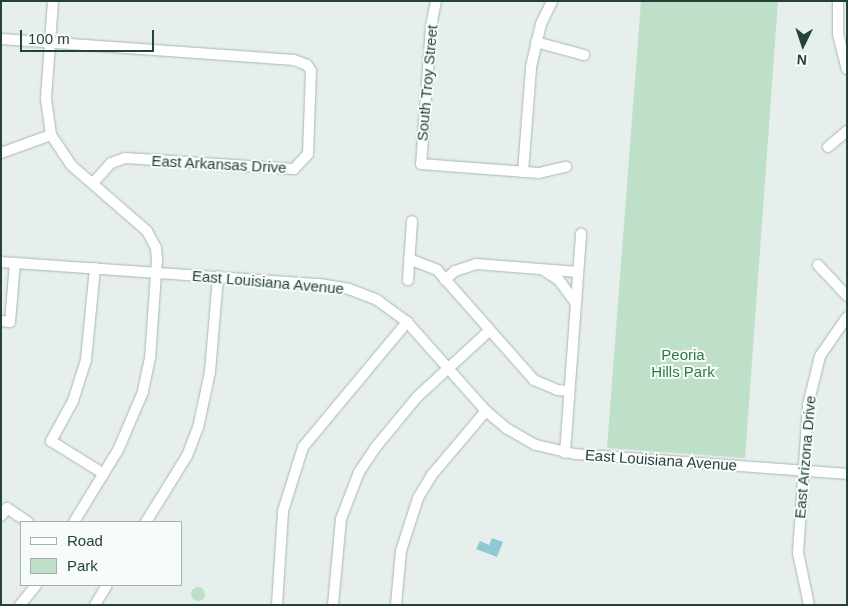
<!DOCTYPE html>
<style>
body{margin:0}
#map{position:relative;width:848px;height:606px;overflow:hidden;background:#e6efeb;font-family:Arial,sans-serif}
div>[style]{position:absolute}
.green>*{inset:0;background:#bfe0c8}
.round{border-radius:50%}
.water>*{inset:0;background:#8ec9d4}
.roads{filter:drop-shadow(0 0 1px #a8b8b2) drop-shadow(0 0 1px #a8b8b2)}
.minor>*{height:10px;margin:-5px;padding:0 5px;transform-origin:5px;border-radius:5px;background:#fff}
span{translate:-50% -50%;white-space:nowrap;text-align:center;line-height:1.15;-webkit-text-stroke:4px #f7fbf9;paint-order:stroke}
.street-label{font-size:15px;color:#24423a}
.park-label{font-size:15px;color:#2d7a4b}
.frame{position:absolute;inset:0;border:2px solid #24423a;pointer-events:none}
.legend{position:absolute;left:20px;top:521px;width:162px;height:65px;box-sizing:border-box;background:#f7fbf9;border:1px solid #a3b1ad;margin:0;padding:6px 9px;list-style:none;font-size:15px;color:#24423a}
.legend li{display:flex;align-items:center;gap:10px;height:25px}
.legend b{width:25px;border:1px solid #a3b1ad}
.north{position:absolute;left:778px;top:20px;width:50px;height:50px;-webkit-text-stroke:4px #f7fbf9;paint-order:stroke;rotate:184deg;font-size:14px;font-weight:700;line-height:20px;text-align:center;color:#24423a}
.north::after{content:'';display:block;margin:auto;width:18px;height:22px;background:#24423a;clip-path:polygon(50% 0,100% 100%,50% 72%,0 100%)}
.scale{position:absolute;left:20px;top:30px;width:134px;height:22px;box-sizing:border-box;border:2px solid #24423a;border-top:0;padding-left:6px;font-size:15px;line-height:18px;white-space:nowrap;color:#24423a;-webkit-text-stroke:4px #f7fbf9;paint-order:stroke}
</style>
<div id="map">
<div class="green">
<div style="clip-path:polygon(641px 1px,778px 1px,745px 458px,607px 448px)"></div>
<div class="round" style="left:191px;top:587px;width:14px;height:14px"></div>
</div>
<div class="water">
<div style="clip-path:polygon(492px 538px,503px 542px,497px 557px,476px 549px,480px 541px,489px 545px)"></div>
</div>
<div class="roads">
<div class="minor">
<div style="left:53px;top:1px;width:98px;rotate:94.1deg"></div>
<div style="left:46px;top:99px;width:36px;rotate:82deg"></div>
<div style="left:51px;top:135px;width:36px;rotate:56deg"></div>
<div style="left:71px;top:165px;width:101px;rotate:41deg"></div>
<div style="left:147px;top:231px;width:19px;rotate:62deg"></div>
<div style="left:156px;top:248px;width:11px;rotate:85deg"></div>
<div style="left:157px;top:259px;width:99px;rotate:94deg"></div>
<div style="left:150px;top:358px;width:35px;rotate:102deg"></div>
<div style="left:143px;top:392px;width:63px;rotate:113.3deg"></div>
<div style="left:118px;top:450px;width:84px;rotate:121.4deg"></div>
<div style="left:436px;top:1px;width:25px;rotate:101deg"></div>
<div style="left:431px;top:26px;width:138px;rotate:94.1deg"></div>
<div style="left:421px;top:164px;width:118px;rotate:4.4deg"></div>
<div style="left:539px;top:173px;width:28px;rotate:-13deg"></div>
<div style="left:838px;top:1px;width:33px;rotate:90deg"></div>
<div style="left:838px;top:34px;width:36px;rotate:76deg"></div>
<div style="left:1px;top:39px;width:294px;rotate:4.1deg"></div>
<div style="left:294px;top:60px;width:14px;rotate:21deg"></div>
<div style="left:307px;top:65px;width:7px;rotate:56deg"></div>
<div style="left:311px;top:71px;width:83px;rotate:92.1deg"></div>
<div style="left:308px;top:154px;width:21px;rotate:133deg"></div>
<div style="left:294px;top:169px;width:169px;rotate:-176.3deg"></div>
<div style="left:125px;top:158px;width:15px;rotate:160deg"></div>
<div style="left:111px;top:163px;width:27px;rotate:132deg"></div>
<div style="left:536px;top:42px;width:50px;rotate:15.2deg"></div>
<div style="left:828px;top:147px;width:25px;rotate:-40deg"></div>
<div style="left:1px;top:153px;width:53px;rotate:-19.8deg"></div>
<div style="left:523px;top:172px;width:105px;rotate:-85.6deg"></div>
<div style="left:531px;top:67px;width:44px;rotate:-76.9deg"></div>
<div style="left:541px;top:24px;width:25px;rotate:-64deg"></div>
<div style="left:409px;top:259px;width:30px;rotate:21deg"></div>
<div style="left:437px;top:270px;width:147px;rotate:48.6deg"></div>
<div style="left:534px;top:380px;width:25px;rotate:23deg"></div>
<div style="left:557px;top:390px;width:12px;rotate:5deg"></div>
<div style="left:1px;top:262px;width:319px;rotate:4deg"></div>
<div style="left:319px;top:284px;width:30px;rotate:9deg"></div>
<div style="left:349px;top:289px;width:30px;rotate:21deg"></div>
<div style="left:377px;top:300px;width:37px;rotate:36deg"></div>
<div style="left:407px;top:322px;width:119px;rotate:48.4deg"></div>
<div style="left:486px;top:411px;width:26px;rotate:40deg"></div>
<div style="left:506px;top:428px;width:34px;rotate:30deg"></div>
<div style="left:536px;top:445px;width:40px;rotate:13deg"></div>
<div style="left:575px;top:454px;width:273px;rotate:4.2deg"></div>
<div style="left:818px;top:265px;width:42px;rotate:46.9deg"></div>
<div style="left:95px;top:268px;width:92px;rotate:95.6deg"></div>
<div style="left:86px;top:360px;width:43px;rotate:107.6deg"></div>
<div style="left:73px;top:401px;width:46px;rotate:118.8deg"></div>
<div style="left:51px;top:441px;width:62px;rotate:31.9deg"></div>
<div style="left:545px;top:271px;width:17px;rotate:33deg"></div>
<div style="left:559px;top:280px;width:29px;rotate:54deg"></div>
<div style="left:408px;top:280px;width:59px;rotate:-86.1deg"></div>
<div style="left:445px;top:280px;width:13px;rotate:-42deg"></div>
<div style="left:455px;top:271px;width:22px;rotate:-18deg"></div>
<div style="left:476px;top:264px;width:102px;rotate:4.5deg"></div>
<div style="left:1px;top:321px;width:9px;rotate:6deg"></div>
<div style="left:10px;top:322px;width:59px;rotate:-85.2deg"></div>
<div style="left:565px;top:453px;width:220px;rotate:-85.8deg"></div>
<div style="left:1px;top:516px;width:10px;rotate:-53deg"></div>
<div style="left:7px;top:508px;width:25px;rotate:34deg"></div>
<div style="left:146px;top:522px;width:78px;rotate:-58.2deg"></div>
<div style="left:187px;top:456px;width:30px;rotate:-69deg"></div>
<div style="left:198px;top:428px;width:57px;rotate:-77.9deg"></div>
<div style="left:210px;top:372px;width:96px;rotate:-85.2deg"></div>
<div style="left:20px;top:605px;width:26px;rotate:-51deg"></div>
<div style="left:95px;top:605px;width:23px;rotate:-59deg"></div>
<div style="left:277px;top:605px;width:94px;rotate:-86.3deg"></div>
<div style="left:283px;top:511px;width:67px;rotate:-72.6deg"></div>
<div style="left:303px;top:447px;width:163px;rotate:-50.2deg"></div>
<div style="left:333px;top:605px;width:86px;rotate:-84.7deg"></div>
<div style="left:341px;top:519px;width:50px;rotate:-69deg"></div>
<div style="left:359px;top:472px;width:29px;rotate:-56deg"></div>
<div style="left:375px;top:448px;width:66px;rotate:-50.5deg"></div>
<div style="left:417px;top:397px;width:98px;rotate:-42.5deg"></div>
<div style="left:396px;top:605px;width:54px;rotate:-84.7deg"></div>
<div style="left:401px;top:551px;width:56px;rotate:-72.2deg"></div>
<div style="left:418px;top:498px;width:26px;rotate:-59deg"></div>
<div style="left:431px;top:476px;width:85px;rotate:-49.8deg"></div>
<div style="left:809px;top:605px;width:53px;rotate:-101.9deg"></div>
<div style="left:798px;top:553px;width:148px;rotate:-86.1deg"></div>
<div style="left:808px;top:405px;width:50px;rotate:-76.2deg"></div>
<div style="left:820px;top:356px;width:47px;rotate:-55.3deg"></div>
</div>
</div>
<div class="street-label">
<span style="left:427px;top:83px;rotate:-85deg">South Troy Street</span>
<span style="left:219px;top:164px;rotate:3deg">East Arkansas Drive</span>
<span style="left:268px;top:282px;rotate:5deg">East Louisiana Avenue</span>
<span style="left:805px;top:457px;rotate:-85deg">East Arizona Drive</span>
<span style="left:661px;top:460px;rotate:4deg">East Louisiana Avenue</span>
</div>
<div class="park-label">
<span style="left:683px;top:363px">Peoria<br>Hills Park</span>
</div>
<div class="frame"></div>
<ul class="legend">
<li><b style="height:6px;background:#fff"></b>Road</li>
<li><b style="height:14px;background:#bfe0c8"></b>Park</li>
</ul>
<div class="north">N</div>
<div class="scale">100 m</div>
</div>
